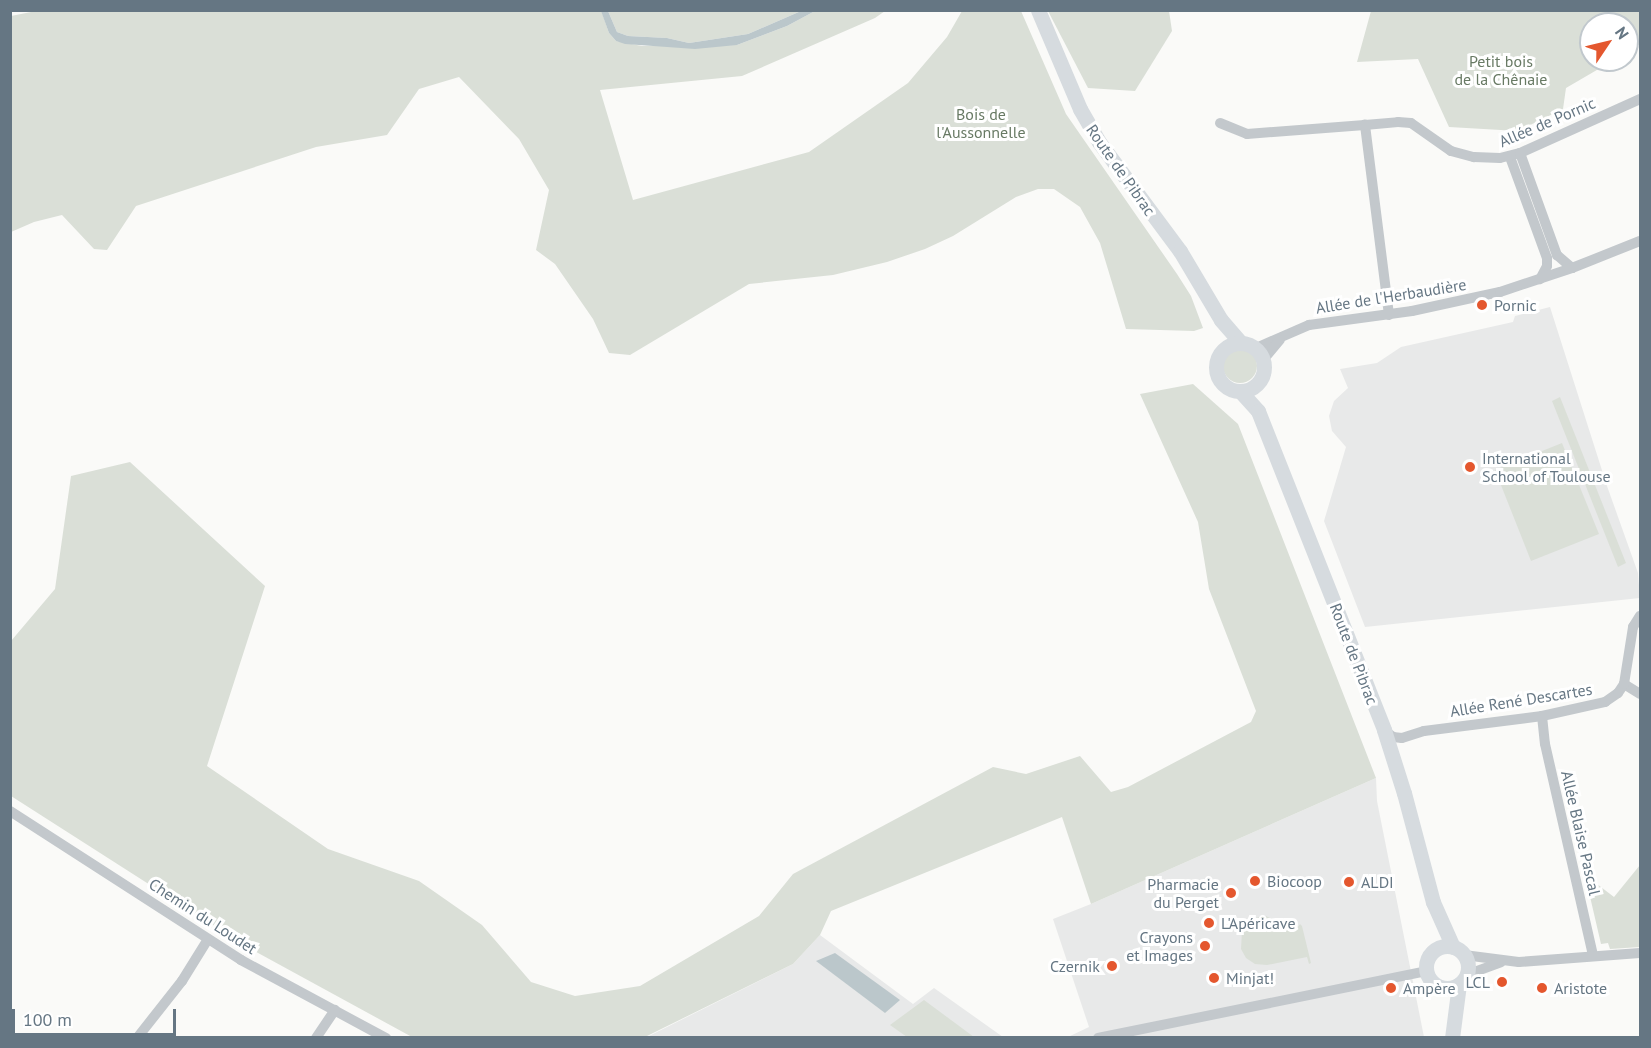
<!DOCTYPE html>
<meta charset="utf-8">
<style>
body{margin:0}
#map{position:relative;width:1651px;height:1048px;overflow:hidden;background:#fafaf8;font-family:"PT Sans",sans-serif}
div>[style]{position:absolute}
.built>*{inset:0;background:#e8e9e9}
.green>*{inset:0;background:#dadfd7}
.round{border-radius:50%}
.water>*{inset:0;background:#bbc7cb}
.minor>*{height:10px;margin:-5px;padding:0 5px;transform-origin:5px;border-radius:5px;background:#c3c8cc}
.secondary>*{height:15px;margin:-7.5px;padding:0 7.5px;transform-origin:7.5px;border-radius:7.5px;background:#d6dbdf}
.secondary>.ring{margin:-7.5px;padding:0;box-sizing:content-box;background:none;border:15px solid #d6dbdf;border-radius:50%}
.dots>*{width:16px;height:16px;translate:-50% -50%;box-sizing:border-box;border:3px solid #fff;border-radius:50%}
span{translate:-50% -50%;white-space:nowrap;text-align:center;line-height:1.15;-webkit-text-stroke:6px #fff;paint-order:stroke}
.park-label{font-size:16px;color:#687a64}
.street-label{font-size:16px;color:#657683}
.poi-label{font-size:16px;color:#657683}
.left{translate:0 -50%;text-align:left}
.right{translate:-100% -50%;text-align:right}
.frame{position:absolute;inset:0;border:12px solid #657683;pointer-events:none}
.north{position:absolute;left:1579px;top:12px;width:60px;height:60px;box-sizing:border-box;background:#fff;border:2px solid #c1c8cd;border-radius:50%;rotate:55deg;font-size:16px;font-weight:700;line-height:24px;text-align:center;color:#657683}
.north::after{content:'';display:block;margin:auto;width:21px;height:27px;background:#e4572e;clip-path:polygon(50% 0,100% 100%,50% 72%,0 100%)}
.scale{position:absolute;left:12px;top:1009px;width:164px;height:27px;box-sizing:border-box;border:3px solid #657683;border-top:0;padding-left:8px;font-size:18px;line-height:21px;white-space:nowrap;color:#657683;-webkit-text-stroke:4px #fff;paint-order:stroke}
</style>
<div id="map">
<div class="built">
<div style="clip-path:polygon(1550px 307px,1607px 486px,1638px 573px,1640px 598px,1365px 627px,1324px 521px,1346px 447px,1332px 431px,1329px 416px,1334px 401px,1348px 388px,1340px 369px,1377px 363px,1401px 347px,1513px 322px,1515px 316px)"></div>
<div style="clip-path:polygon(1376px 778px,1377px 801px,1424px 1037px,1068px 1037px,1089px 1027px,1053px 919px,1091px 904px)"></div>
<div style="clip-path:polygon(820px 935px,913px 1004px,934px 988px,1003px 1037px,645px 1038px,793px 964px)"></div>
</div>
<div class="green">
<div style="clip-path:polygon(41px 10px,601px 10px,609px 33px,616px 41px,642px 46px,737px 45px,787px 26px,815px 11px,885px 11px,875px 18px,742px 76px,600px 90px,633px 200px,809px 152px,908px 83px,947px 37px,962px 11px,1021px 11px,1066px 114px,1177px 274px,1191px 296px,1203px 328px,1194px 331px,1126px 329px,1100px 243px,1080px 207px,1054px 189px,1038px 189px,1016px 197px,953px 236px,925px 249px,887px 262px,833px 275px,749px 284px,630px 355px,609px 353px,593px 319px,555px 264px,536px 250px,549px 190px,519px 139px,459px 77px,419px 89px,387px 135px,316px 147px,136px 206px,107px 250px,94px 249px,62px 215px,34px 222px,11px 232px,11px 16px)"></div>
<div style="clip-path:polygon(608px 11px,801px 11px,748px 34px,689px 43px,667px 38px,628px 36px,617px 32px)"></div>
<div style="clip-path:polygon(1048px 11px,1169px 11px,1172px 31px,1135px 91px,1088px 88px)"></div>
<div style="clip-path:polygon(1371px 11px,1640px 11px,1640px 44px,1627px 52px,1627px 24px,1591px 24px,1591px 60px,1614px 60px,1566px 88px,1563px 109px,1518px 131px,1449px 127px,1418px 59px,1357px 62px)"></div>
<div class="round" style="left:1223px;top:349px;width:34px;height:34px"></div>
<div style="clip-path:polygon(1193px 384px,1238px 424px,1376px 778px,1091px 904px,1062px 817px,831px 911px,820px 935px,793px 964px,645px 1037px,412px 1037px,247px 947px,248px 939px,239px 933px,233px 938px,11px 796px,11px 641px,55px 589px,71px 476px,130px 462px,265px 586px,207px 766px,328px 849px,419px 881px,482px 925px,531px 982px,575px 996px,640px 986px,759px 916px,793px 874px,993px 767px,1026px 774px,1080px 756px,1111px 792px,1128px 787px,1251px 722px,1256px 711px,1209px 589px,1198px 522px,1140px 394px)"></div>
<div style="clip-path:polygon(1560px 397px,1626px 563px,1618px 567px,1552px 401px)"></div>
<div style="clip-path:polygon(1562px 443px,1599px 534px,1531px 561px,1495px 470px)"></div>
<div style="clip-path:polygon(1640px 865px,1640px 947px,1610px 949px,1608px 943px,1601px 944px,1588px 888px,1597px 884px,1614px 897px)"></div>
<div style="clip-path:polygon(1266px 916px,1295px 931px,1300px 924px,1302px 926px,1311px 963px,1309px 964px,1307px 957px,1267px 965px,1255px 964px,1246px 958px,1241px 949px,1242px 930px,1255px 918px)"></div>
<div style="clip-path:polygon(924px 1000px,974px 1037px,907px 1037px,890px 1025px)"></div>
</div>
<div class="water">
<div style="clip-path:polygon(601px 11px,608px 11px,617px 32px,628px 36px,667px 38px,689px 43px,748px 34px,801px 11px,815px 11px,787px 26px,737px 45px,695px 49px,625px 44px,616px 41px,609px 33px)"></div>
<div style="clip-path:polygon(835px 953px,900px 1000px,885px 1013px,816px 961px)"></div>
</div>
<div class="minor">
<div style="left:1220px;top:123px;width:29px;rotate:22deg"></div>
<div style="left:1247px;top:134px;width:118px;rotate:-4.4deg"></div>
<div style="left:1520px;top:153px;width:109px;rotate:70.1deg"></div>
<div style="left:1557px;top:255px;width:20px;rotate:41deg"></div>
<div style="left:1510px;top:157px;width:108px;rotate:69.9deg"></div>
<div style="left:1547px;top:258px;width:8px;rotate:90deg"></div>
<div style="left:1547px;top:266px;width:15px;rotate:118deg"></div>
<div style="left:1389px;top:315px;width:192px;rotate:-97.2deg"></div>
<div style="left:1365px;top:125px;width:33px;rotate:-5deg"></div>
<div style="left:1398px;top:122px;width:13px;rotate:4deg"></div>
<div style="left:1411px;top:123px;width:49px;rotate:35deg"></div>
<div style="left:1451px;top:151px;width:24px;rotate:15deg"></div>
<div style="left:1474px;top:157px;width:26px;rotate:2deg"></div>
<div style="left:1500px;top:158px;width:21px;rotate:-14deg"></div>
<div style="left:1520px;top:153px;width:132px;rotate:-24.2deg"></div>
<div style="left:1256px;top:348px;width:58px;rotate:-23.5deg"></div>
<div style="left:1309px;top:325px;width:104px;rotate:-7.7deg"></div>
<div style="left:1412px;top:311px;width:90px;rotate:-12.2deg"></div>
<div style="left:1500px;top:292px;width:76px;rotate:-18.4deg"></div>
<div style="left:1572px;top:268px;width:73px;rotate:-21.7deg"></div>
<div style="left:1263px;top:360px;width:26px;rotate:-50deg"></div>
<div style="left:1624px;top:684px;width:19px;rotate:32deg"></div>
<div style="left:1542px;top:716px;width:28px;rotate:84deg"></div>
<div style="left:1545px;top:744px;width:217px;rotate:77.2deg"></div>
<div style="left:1384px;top:730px;width:11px;rotate:38deg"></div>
<div style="left:1393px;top:737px;width:9px;rotate:6deg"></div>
<div style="left:1402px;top:738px;width:23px;rotate:-18deg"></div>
<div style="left:1424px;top:731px;width:119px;rotate:-7.2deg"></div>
<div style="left:1542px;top:716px;width:65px;rotate:-12.5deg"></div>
<div style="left:1605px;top:702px;width:16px;rotate:-35deg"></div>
<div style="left:1618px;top:693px;width:11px;rotate:-56deg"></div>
<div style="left:1624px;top:684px;width:58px;rotate:-81deg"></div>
<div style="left:1633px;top:627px;width:13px;rotate:-58deg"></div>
<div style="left:10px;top:811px;width:275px;rotate:32.8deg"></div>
<div style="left:241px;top:960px;width:165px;rotate:28.3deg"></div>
<div style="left:1464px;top:955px;width:55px;rotate:7.3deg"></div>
<div style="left:1519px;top:962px;width:121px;rotate:-4.3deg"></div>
<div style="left:1466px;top:975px;width:37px;rotate:-20deg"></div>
<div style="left:137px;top:1038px;width:73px;rotate:-51.7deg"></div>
<div style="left:182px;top:981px;width:49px;rotate:-58.2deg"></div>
<div style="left:316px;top:1038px;width:34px;rotate:-56deg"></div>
<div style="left:1098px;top:1038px;width:335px;rotate:-11.5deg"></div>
</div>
<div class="secondary">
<div style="left:1038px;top:10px;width:108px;rotate:67deg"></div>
<div style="left:1080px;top:109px;width:38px;rotate:60deg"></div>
<div style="left:1099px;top:142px;width:136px;rotate:53.4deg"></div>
<div style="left:1180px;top:251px;width:80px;rotate:59.3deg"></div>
<div style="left:1221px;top:320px;width:30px;rotate:49deg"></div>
<div class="ring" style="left:1216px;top:343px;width:33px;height:33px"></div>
<div style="left:1240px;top:391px;width:27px;rotate:48deg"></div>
<div style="left:1258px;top:411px;width:343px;rotate:68.4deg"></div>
<div style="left:1384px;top:730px;width:66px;rotate:72.4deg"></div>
<div style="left:1404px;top:793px;width:113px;rotate:75.1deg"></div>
<div style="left:1433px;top:902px;width:49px;rotate:66deg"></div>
<div class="ring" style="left:1426px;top:946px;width:27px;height:27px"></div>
<div style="left:1452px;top:1038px;width:54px;rotate:-82.6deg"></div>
</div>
<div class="dots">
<div style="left:1482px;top:305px;background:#e4572e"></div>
<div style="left:1470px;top:467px;background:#e4572e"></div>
<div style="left:1255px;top:881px;background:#e4572e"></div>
<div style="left:1349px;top:882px;background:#e4572e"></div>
<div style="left:1231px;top:893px;background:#e4572e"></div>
<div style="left:1209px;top:923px;background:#e4572e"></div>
<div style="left:1205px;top:946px;background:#e4572e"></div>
<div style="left:1112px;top:966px;background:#e4572e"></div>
<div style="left:1214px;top:978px;background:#e4572e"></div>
<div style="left:1502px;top:982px;background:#e4572e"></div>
<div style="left:1391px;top:988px;background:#e4572e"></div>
<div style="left:1542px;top:988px;background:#e4572e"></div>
</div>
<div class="park-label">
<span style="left:1501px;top:70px">Petit bois<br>de la Chênaie</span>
<span style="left:981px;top:123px">Bois de<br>l'Aussonnelle</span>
</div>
<div class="street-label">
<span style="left:1547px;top:122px;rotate:-23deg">Allée de Pornic</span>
<span style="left:1121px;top:170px;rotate:55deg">Route de Pibrac</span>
<span style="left:1391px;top:296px;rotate:-9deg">Allée de l'Herbaudière</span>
<span style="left:1354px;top:654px;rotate:69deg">Route de Pibrac</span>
<span style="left:1521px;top:700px;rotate:-9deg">Allée René Descartes</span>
<span style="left:1581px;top:833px;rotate:77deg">Allée Blaise Pascal</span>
<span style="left:203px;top:916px;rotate:33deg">Chemin du Loudet</span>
</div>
<div class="poi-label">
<span class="left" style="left:1494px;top:305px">Pornic</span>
<span class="left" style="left:1482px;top:467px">International<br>School of Toulouse</span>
<span class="left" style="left:1267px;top:881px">Biocoop</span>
<span class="left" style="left:1361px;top:882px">ALDI</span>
<span class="right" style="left:1219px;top:893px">Pharmacie<br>du Perget</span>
<span class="left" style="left:1221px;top:923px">L'Apéricave</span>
<span class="right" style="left:1193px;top:946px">Crayons<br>et Images</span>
<span class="right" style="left:1100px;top:966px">Czernik</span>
<span class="left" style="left:1226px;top:978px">Minjat!</span>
<span class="right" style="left:1490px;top:982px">LCL</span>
<span class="left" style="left:1403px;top:988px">Ampère</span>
<span class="left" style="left:1554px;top:988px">Aristote</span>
</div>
<div class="frame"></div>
<div class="north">N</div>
<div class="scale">100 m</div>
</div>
